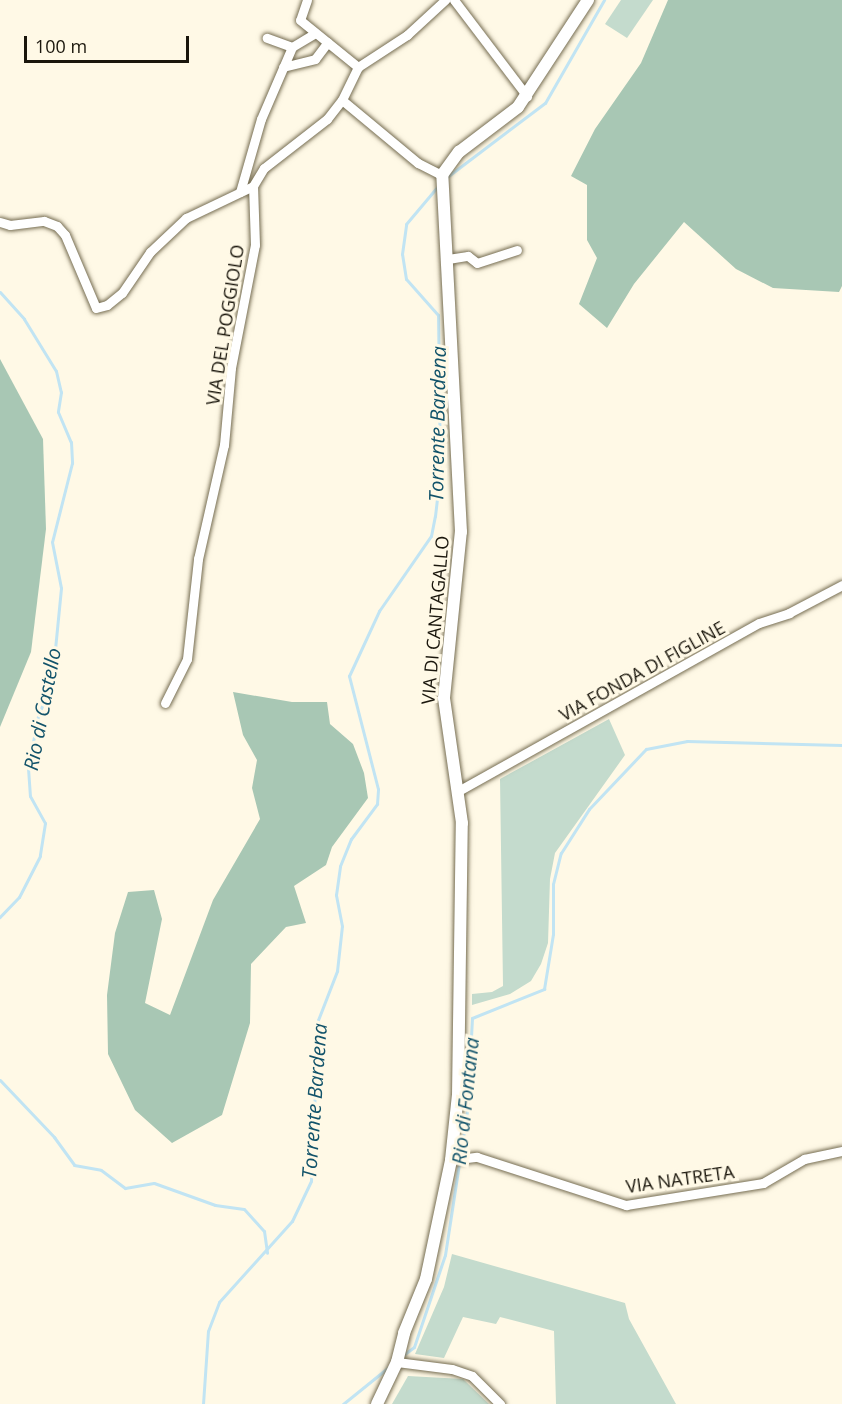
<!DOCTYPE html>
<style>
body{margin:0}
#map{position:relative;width:842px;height:1404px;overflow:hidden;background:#fff9e6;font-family:"Open Sans",sans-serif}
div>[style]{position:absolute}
.green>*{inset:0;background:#c4dbcd}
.forest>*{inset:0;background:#a8c7b4}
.stream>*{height:3px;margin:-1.5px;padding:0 1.5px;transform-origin:1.5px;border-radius:1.5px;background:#c1e4f3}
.roads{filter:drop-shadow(0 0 2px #766d52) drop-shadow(0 0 2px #766d52)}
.minor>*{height:9px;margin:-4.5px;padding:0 4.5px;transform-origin:4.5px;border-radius:4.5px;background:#fff}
.tertiary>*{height:12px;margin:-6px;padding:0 6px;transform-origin:6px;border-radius:6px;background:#fff}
span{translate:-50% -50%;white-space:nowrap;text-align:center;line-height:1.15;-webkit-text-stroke:6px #fff9e6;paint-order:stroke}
.street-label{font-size:18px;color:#1a160c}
.water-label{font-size:20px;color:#12536a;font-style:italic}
.scale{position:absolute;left:24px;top:36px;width:165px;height:27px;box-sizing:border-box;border:3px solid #1a160c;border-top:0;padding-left:8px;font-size:18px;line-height:21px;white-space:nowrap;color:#1a160c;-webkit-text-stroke:4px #fff9e6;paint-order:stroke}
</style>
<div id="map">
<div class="green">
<div style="clip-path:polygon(621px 0,653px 0,627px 38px,605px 24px)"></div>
<div style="clip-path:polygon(609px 719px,625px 755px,555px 853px,550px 879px,548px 943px,541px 964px,531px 981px,510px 994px,472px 1005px,472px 994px,492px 992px,503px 986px,500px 779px)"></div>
<div style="clip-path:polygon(452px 1254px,625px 1303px,629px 1319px,676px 1404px,556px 1404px,554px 1331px,500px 1317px,496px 1324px,463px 1317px,444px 1358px,415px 1354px,444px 1287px)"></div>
<div style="clip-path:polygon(408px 1376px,463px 1379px,489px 1404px,392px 1404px)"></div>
</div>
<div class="forest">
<div style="clip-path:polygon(668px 0,842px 0,842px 286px,839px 292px,773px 288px,736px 269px,684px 222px,634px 284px,607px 328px,579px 304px,597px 258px,587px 240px,587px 185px,571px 176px,595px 129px,641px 63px)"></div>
<div style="clip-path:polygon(0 359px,43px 439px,46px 529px,31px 652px,0 727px)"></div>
<div style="clip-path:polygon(233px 692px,292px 702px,327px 702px,330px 724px,353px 744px,364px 773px,368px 798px,332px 847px,326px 865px,294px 886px,306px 923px,286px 927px,251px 964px,250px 1023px,222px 1115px,172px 1143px,135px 1110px,108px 1054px,107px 995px,115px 933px,128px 892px,154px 890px,162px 919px,145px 1003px,170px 1015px,213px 900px,260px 819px,252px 788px,257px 760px,243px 735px)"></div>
</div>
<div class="stream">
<div style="left:447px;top:177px;width:123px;rotate:-37.1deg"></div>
<div style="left:545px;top:103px;width:119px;rotate:-60.2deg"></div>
<div style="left:0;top:292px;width:36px;rotate:48deg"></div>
<div style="left:24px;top:319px;width:61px;rotate:58.4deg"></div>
<div style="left:56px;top:371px;width:22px;rotate:77deg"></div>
<div style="left:61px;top:392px;width:20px;rotate:99deg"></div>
<div style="left:58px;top:412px;width:33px;rotate:67deg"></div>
<div style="left:71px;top:442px;width:21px;rotate:87deg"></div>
<div style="left:72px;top:463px;width:81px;rotate:104.2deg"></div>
<div style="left:52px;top:542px;width:47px;rotate:78.9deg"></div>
<div style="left:61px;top:588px;width:92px;rotate:95.6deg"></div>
<div style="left:52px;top:680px;width:39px;rotate:111deg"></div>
<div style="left:38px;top:716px;width:53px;rotate:100.9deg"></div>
<div style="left:28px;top:768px;width:28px;rotate:86deg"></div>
<div style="left:30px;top:796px;width:31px;rotate:61deg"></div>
<div style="left:45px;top:823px;width:33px;rotate:99deg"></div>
<div style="left:40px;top:856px;width:46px;rotate:117.1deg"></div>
<div style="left:19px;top:897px;width:28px;rotate:134deg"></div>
<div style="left:0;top:1080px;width:79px;rotate:46.5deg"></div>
<div style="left:54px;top:1137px;width:34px;rotate:54deg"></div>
<div style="left:74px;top:1165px;width:27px;rotate:10deg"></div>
<div style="left:101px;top:1170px;width:30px;rotate:37deg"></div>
<div style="left:125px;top:1188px;width:29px;rotate:-10deg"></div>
<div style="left:154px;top:1183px;width:65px;rotate:19.8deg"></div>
<div style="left:215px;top:1205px;width:29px;rotate:8deg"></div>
<div style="left:244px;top:1209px;width:30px;rotate:48deg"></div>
<div style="left:264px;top:1231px;width:22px;rotate:82deg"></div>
<div style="left:402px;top:1356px;width:15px;rotate:-37deg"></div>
<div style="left:414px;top:1347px;width:97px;rotate:-71.4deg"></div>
<div style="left:445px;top:1255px;width:146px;rotate:-81.3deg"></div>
<div style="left:467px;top:1111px;width:93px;rotate:-86.9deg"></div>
<div style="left:472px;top:1018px;width:78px;rotate:-21.9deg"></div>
<div style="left:544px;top:989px;width:56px;rotate:-80.7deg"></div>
<div style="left:553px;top:934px;width:50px;rotate:-90deg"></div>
<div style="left:553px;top:884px;width:32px;rotate:-76deg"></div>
<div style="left:561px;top:853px;width:52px;rotate:-57.5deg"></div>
<div style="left:589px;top:809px;width:83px;rotate:-46.5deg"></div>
<div style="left:646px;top:749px;width:42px;rotate:-11deg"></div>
<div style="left:687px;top:741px;width:155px;rotate:1.5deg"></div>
<div style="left:203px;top:1404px;width:73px;rotate:-86.1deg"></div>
<div style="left:208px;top:1331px;width:31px;rotate:-69deg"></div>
<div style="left:219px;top:1302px;width:109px;rotate:-48deg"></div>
<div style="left:292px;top:1221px;width:44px;rotate:-64.6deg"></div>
<div style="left:311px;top:1181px;width:161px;rotate:-87.5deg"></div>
<div style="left:318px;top:1020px;width:53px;rotate:-68.8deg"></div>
<div style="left:337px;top:971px;width:45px;rotate:-83.7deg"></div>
<div style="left:342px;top:926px;width:32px;rotate:-101deg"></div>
<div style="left:336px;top:895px;width:29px;rotate:-82deg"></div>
<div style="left:340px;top:866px;width:29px;rotate:-68deg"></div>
<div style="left:351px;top:839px;width:44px;rotate:-53.4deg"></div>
<div style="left:377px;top:804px;width:15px;rotate:-86deg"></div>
<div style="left:378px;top:789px;width:117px;rotate:-104.4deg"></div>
<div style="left:349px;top:676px;width:72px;rotate:-65.2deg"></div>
<div style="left:379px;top:611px;width:91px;rotate:-55.3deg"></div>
<div style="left:431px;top:536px;width:20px;rotate:-79deg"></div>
<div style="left:435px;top:516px;width:43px;rotate:-83.4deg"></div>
<div style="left:440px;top:473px;width:158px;rotate:-90.7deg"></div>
<div style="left:438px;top:315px;width:48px;rotate:-131.6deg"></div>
<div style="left:406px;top:279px;width:25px;rotate:-99deg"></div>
<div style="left:402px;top:254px;width:30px;rotate:-82deg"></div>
<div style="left:406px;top:224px;width:50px;rotate:-49.9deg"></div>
<div style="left:343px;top:1404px;width:60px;rotate:-39deg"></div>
</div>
<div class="roads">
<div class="minor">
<div style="left:307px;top:0;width:21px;rotate:109deg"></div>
<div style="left:300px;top:20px;width:75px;rotate:39deg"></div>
<div style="left:454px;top:0;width:121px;rotate:52.8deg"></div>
<div style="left:292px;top:47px;width:26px;rotate:-31deg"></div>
<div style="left:283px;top:67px;width:33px;rotate:-14deg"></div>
<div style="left:315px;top:59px;width:21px;rotate:-53deg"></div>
<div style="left:358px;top:67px;width:37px;rotate:116deg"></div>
<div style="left:342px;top:100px;width:99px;rotate:39.7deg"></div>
<div style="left:418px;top:163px;width:27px;rotate:27deg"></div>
<div style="left:358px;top:67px;width:59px;rotate:-33.1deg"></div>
<div style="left:407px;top:35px;width:52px;rotate:-42.6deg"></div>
<div style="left:240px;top:192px;width:76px;rotate:-74deg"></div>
<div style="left:261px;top:119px;width:78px;rotate:-66.7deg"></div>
<div style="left:292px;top:47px;width:27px;rotate:-160deg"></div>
<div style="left:0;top:222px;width:10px;rotate:17deg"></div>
<div style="left:10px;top:225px;width:34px;rotate:-7deg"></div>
<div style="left:44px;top:221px;width:14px;rotate:21deg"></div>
<div style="left:57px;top:226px;width:12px;rotate:48deg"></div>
<div style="left:65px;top:235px;width:79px;rotate:67deg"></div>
<div style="left:96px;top:308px;width:11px;rotate:-15deg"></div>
<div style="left:107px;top:305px;width:19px;rotate:-39deg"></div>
<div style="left:122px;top:293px;width:50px;rotate:-55.7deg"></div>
<div style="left:150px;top:252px;width:50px;rotate:-43.4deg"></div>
<div style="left:186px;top:218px;width:74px;rotate:-25.5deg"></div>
<div style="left:448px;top:259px;width:20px;rotate:-9deg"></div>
<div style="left:468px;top:256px;width:11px;rotate:38deg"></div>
<div style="left:477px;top:263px;width:42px;rotate:-18deg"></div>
<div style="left:165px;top:703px;width:49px;rotate:-63.4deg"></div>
<div style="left:187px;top:659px;width:101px;rotate:-83.7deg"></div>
<div style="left:198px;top:559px;width:117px;rotate:-77.2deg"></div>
<div style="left:224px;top:445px;width:77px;rotate:-84.8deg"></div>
<div style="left:231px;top:368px;width:125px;rotate:-79deg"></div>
<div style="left:255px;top:245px;width:59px;rotate:-91.9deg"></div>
<div style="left:253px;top:186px;width:21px;rotate:-59deg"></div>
<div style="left:264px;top:168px;width:80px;rotate:-37.9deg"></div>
<div style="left:327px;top:119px;width:24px;rotate:-52deg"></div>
<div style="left:460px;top:790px;width:342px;rotate:-29.2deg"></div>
<div style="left:759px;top:623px;width:32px;rotate:-18deg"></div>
<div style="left:789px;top:613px;width:60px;rotate:-27.8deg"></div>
<div style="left:451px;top:1160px;width:26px;rotate:-7deg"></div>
<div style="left:477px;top:1157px;width:157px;rotate:17.9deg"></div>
<div style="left:626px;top:1205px;width:139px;rotate:-9.1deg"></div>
<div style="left:763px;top:1183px;width:48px;rotate:-30.3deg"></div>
<div style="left:804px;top:1159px;width:39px;rotate:-12deg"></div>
<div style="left:397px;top:1362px;width:55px;rotate:7.3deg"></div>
<div style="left:452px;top:1369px;width:21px;rotate:19deg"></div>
<div style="left:472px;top:1376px;width:40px;rotate:45deg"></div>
</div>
<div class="tertiary">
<div style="left:377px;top:1404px;width:47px;rotate:-64.5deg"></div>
<div style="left:397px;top:1362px;width:30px;rotate:-76deg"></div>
<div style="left:404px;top:1333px;width:58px;rotate:-67.8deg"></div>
<div style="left:426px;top:1279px;width:122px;rotate:-78.1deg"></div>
<div style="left:451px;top:1160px;width:65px;rotate:-83.9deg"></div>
<div style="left:458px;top:1095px;width:272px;rotate:-89.2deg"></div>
<div style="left:462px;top:823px;width:126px;rotate:-98.2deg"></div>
<div style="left:444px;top:698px;width:167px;rotate:-84.2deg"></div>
<div style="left:461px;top:532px;width:358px;rotate:-93deg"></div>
<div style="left:442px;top:175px;width:29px;rotate:-54deg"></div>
<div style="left:459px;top:152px;width:74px;rotate:-37.3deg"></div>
<div style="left:518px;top:107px;width:128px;rotate:-56.8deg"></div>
</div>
</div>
<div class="street-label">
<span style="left:225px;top:325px;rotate:-81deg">VIA DEL POGGIOLO</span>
<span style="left:435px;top:620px;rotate:-85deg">VIA DI CANTAGALLO</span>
<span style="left:642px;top:671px;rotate:-29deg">VIA FONDA DI FIGLINE</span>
<span style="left:680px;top:1179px;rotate:-8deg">VIA NATRETA</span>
</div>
<div class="water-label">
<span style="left:437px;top:424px;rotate:-89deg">Torrente Bardena</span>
<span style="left:42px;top:709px;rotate:-79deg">Rio di Castello</span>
<span style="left:314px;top:1101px;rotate:-86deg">Torrente Bardena</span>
<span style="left:465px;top:1101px;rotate:-84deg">Rio di Fontana</span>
</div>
<div class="scale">100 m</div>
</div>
